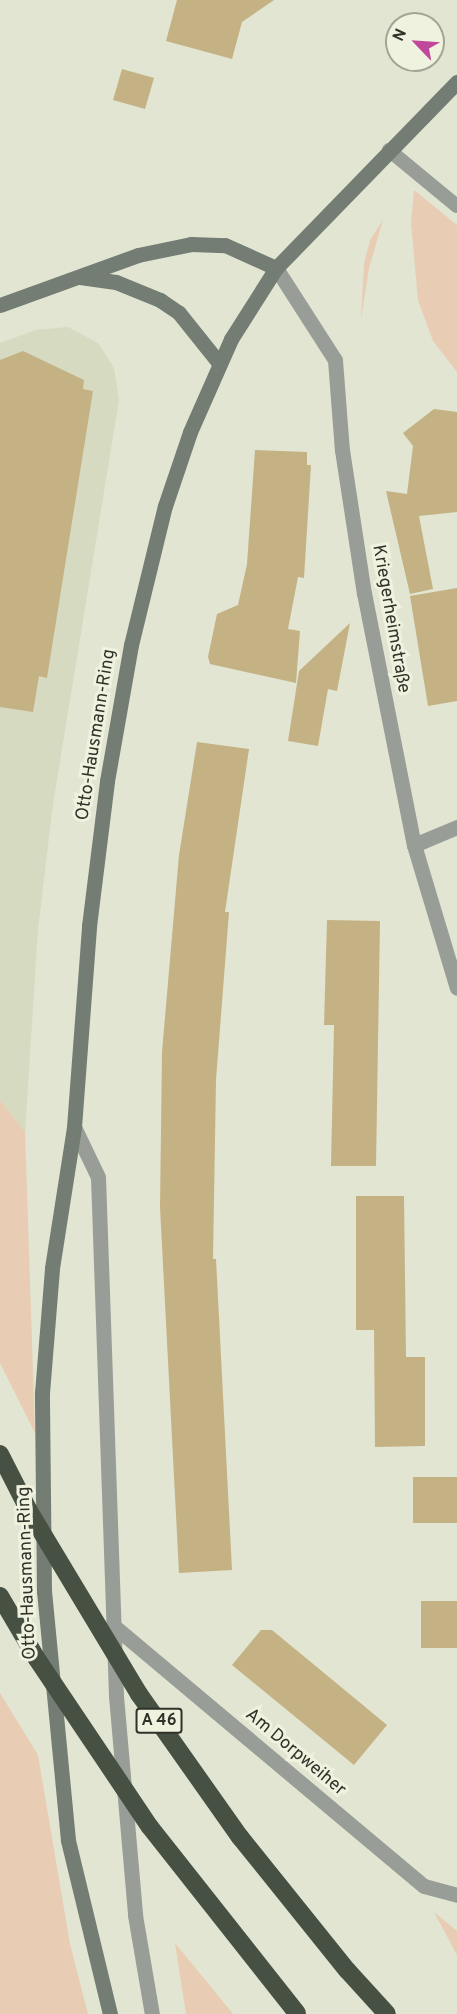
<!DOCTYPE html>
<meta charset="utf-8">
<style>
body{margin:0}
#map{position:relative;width:457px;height:2014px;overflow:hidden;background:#e1e5d2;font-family:Overpass,sans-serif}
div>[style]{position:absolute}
.built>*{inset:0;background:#d6dac0}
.green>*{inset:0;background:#e9ccb4}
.building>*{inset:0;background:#c5b284}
.lane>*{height:14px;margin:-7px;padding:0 7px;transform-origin:7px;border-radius:7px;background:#989e97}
.street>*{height:15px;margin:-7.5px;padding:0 7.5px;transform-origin:7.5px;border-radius:7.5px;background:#989e97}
.secondary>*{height:15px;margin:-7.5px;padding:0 7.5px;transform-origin:7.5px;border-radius:7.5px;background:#747d73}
.highway>*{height:18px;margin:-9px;padding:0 9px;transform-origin:9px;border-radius:9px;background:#465144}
.highway-bridge>*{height:18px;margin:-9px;padding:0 9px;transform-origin:9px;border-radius:9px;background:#465144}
span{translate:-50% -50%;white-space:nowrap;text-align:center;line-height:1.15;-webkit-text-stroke:6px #eff2df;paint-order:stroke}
.shield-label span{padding:2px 4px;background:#eff2df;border:2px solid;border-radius:4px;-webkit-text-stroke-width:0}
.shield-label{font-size:16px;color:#30322a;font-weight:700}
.street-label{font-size:18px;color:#30322a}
.north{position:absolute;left:385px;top:12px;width:60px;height:60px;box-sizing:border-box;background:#eff2df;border:2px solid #a3a597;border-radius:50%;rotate:295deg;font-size:16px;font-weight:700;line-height:24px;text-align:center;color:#30322a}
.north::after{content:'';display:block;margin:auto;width:21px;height:27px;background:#c04799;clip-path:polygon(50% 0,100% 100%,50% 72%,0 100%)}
</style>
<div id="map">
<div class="built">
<div style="clip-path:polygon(68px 327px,98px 343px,114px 368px,119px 400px,53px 804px,38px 929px,25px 1132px,0 1100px,0 343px,36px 330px)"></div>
</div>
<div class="green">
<div style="clip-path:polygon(414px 190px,457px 225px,457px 372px,433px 341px,418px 300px,411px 223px)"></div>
<div style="clip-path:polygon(383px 220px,369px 268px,361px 320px,364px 264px,370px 240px)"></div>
<div style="clip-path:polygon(0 1100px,25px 1132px,35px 1433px,0 1363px)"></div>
<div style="clip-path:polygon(0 1693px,38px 1755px,70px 1944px,88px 2014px,0 2014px)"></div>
<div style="clip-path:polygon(434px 1912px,457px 1931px,457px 1955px)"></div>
<div style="clip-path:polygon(175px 1943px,233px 2014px,186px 2014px)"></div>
</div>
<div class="building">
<div style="clip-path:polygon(177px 0,274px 0,242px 22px,232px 59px,166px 41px)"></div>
<div style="clip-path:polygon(122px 69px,154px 78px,145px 109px,113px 100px)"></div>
<div style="clip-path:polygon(23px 351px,84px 380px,83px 389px,93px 391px,47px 678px,39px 676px,33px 712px,0 707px,0 360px)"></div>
<div style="clip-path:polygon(434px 409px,457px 412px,457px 512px,419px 516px,433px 589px,410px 594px,386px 491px,407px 494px,413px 446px,403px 433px)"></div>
<div style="clip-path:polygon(255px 450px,307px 452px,307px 465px,311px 465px,304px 578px,298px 577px,288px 629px,300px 631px,296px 683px,210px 664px,208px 657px,217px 614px,238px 605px,247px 564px)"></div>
<div style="clip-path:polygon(457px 588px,457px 701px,428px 706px,410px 596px)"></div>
<div style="clip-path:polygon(350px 623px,337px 691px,328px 689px,318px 746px,288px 741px,299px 671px)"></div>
<div style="clip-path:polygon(197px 742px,249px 749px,225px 912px,229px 912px,216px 1080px,213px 1259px,216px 1259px,232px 1570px,179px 1573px,160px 1207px,162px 1052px,179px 855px)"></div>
<div style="clip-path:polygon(327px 920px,380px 921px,376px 1166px,331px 1166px,334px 1025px,324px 1025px)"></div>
<div style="clip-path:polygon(356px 1196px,404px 1196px,406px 1357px,425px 1357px,425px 1446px,375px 1447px,374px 1330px,356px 1330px)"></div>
<div style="clip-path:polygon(413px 1477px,457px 1477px,457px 1523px,413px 1523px)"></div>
<div style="clip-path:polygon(421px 1601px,457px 1601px,457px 1648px,421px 1648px)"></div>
<div style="clip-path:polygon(261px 1630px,272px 1630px,387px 1725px,354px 1765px,232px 1665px)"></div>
</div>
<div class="lane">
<div style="left:389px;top:150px;width:88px;rotate:39.5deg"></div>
</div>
<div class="street">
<div style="left:276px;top:268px;width:109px;rotate:57.3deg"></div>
<div style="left:335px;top:360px;width:90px;rotate:85.6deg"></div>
<div style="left:342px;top:450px;width:145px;rotate:81.3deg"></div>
<div style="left:364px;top:593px;width:257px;rotate:78.8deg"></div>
<div style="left:414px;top:845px;width:149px;rotate:73.3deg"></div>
<div style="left:414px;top:845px;width:47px;rotate:-22.7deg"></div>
<div style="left:74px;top:1127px;width:55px;rotate:64.4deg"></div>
<div style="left:98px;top:1177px;width:519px;rotate:88.01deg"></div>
<div style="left:116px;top:1696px;width:220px;rotate:85deg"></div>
<div style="left:135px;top:1915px;width:100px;rotate:80.3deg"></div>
<div style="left:115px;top:1627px;width:403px;rotate:40deg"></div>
<div style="left:424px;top:1886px;width:34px;rotate:15deg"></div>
</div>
<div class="secondary">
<div style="left:80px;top:277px;width:36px;rotate:8deg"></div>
<div style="left:116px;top:282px;width:48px;rotate:22.2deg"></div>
<div style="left:160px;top:300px;width:23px;rotate:34deg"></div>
<div style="left:179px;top:313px;width:64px;rotate:51.3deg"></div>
<div style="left:0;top:305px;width:147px;rotate:-19.9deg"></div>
<div style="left:138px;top:255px;width:54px;rotate:-11.7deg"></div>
<div style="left:191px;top:244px;width:34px;rotate:2deg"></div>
<div style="left:225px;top:245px;width:56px;rotate:24.3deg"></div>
<div style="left:110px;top:2014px;width:179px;rotate:-103.6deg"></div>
<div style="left:68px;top:1840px;width:249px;rotate:-95.5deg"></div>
<div style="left:44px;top:1592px;width:199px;rotate:-90.6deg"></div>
<div style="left:42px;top:1393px;width:125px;rotate:-85.4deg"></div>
<div style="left:52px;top:1268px;width:143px;rotate:-81.1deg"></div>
<div style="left:74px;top:1127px;width:202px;rotate:-85.7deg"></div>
<div style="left:89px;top:926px;width:146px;rotate:-82.9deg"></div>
<div style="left:107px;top:781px;width:138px;rotate:-80deg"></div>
<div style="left:131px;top:645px;width:143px;rotate:-76.3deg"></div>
<div style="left:165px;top:506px;width:78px;rotate:-71.3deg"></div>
<div style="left:190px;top:432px;width:102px;rotate:-66.2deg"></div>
<div style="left:231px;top:339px;width:84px;rotate:-57.6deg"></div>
<div style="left:276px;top:268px;width:260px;rotate:-45.8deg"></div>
</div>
<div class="highway">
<div style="left:347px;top:1970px;width:59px;rotate:47.7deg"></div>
</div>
<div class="highway-bridge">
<div style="left:0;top:1454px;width:64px;rotate:63deg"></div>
<div style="left:29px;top:1511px;width:214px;rotate:59deg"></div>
<div style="left:139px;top:1694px;width:175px;rotate:54.8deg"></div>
<div style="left:240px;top:1837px;width:171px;rotate:51.2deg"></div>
<div style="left:0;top:1596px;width:73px;rotate:59.6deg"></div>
<div style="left:37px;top:1659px;width:202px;rotate:56.1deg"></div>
<div style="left:150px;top:1827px;width:237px;rotate:51.7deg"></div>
</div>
<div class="shield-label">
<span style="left:159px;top:1721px">A 46</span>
</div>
<div class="street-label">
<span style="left:390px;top:619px;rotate:80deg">Kriegerheimstraße</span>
<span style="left:97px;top:735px;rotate:-81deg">Otto-Hausmann-Ring</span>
<span style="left:28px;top:1573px;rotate:-92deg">Otto-Hausmann-Ring</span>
<span style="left:295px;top:1753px;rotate:40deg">Am Dorpweiher</span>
</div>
<div class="north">N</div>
</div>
